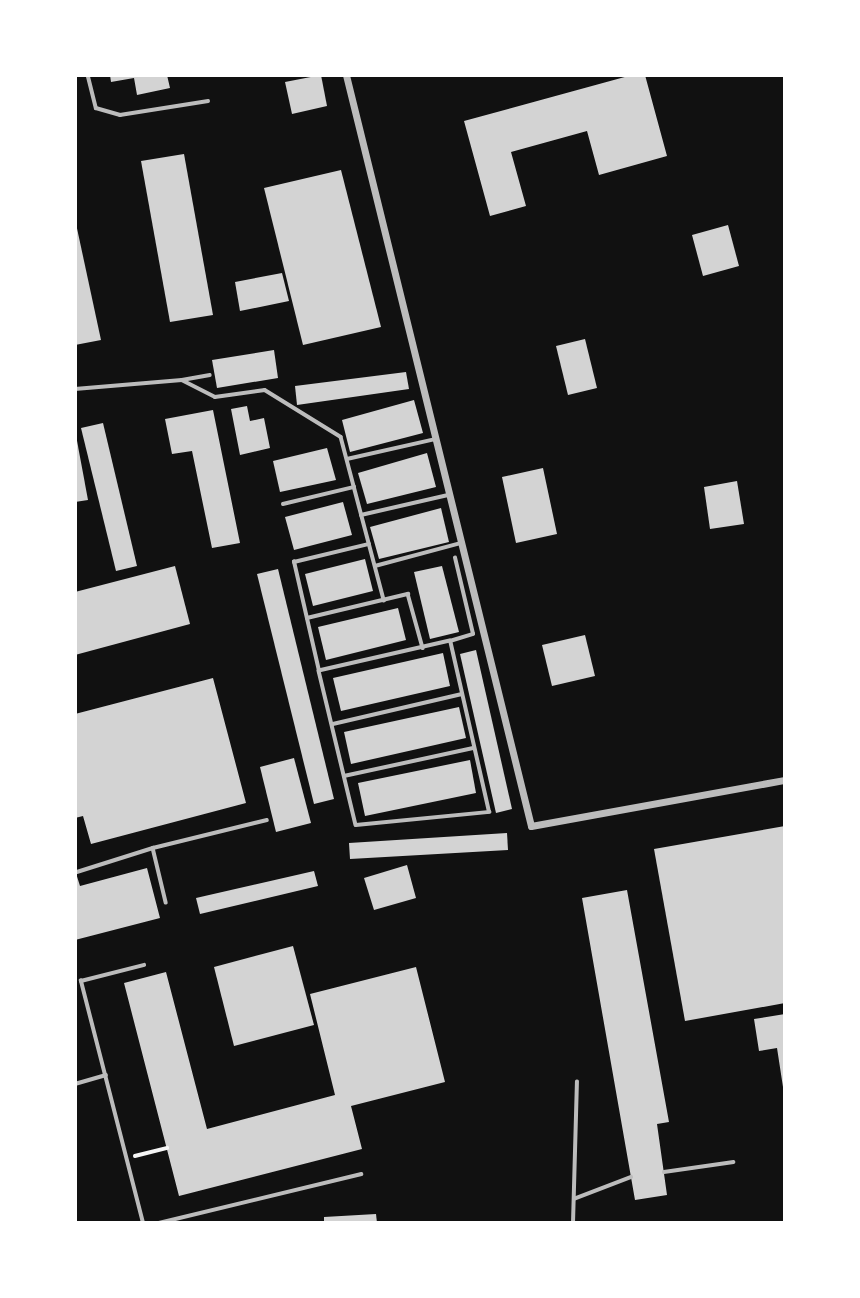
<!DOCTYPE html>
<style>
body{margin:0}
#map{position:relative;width:860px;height:1298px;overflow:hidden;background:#111;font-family:Raleway,sans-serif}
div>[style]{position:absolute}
.building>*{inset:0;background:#d3d3d3}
.path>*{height:3.5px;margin:-1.75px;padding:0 1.75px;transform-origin:1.75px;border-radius:1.75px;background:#f5f5f5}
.service>*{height:3.5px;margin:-1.75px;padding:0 1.75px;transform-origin:1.75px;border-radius:1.75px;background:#bcbcbc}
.minor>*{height:7px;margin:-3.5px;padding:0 3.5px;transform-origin:3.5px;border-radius:3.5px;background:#bcbcbc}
span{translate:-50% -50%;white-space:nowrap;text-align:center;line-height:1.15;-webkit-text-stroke:5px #fff;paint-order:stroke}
.frame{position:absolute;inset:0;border:77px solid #fff;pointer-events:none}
</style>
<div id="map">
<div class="building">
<div style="clip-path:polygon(110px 75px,167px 75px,170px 88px,137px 95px,134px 78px,111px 82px)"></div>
<div style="clip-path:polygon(321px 75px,327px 106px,292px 114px,285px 82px)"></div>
<div style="clip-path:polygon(632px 75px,645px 75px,667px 156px,599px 175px,587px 131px,511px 152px,526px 206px,490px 216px,464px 121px)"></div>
<div style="clip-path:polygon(184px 154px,213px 315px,170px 322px,141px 161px)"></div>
<div style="clip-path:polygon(341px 170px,381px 327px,303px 345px,264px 188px)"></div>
<div style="clip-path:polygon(75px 219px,101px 340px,75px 345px)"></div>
<div style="clip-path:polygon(728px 225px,739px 266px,703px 276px,692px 235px)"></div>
<div style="clip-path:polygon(282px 273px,289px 301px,240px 311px,235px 282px)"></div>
<div style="clip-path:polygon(585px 339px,597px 388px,568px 395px,556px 346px)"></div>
<div style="clip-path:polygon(274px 350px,278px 378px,217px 388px,212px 360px)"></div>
<div style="clip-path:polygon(406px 372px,409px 389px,297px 405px,295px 386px)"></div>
<div style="clip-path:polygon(414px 400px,423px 433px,350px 452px,342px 420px)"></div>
<div style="clip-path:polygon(247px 406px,250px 421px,264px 418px,270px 448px,240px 455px,231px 409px)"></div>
<div style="clip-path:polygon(213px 410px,240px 543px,212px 548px,192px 451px,172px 454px,165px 419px)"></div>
<div style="clip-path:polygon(103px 423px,137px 566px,116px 571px,81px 428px)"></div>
<div style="clip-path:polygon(75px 430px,88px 500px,75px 502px)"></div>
<div style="clip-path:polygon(327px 448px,336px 480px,280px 492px,273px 461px)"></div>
<div style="clip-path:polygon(427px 453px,436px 487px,367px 504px,358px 473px)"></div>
<div style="clip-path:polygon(543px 468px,557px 534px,516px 543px,502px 477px)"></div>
<div style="clip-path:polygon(737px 481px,744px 524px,710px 529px,704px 487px)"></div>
<div style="clip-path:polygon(343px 502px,352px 535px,294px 550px,285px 517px)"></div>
<div style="clip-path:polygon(441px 508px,449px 542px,379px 559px,370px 527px)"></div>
<div style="clip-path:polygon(365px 559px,373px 591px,313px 606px,305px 574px)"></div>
<div style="clip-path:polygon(175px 566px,190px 624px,75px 655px,75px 592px)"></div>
<div style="clip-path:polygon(442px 566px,459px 632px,430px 639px,414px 572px)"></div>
<div style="clip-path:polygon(278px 569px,334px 799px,314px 804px,257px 574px)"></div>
<div style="clip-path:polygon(398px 608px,406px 640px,326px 660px,318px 627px)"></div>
<div style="clip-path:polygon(585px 635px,595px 676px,552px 686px,542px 645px)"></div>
<div style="clip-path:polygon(476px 650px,512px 809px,496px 813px,460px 654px)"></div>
<div style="clip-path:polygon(443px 653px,450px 686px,341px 711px,333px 678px)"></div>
<div style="clip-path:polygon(213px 678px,246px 803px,91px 844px,83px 816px,75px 818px,75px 714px)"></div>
<div style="clip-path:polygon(459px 707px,466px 738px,351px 764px,344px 732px)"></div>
<div style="clip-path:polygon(294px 758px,311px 823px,276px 832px,260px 767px)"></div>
<div style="clip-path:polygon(470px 760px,476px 793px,365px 816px,358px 783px)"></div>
<div style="clip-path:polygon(785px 826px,785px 1003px,685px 1021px,654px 849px)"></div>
<div style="clip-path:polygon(507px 833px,508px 850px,350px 859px,349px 843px)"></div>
<div style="clip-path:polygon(407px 865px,416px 898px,374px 910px,364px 878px)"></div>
<div style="clip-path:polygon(147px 868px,160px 918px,75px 940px,75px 870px,80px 886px)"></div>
<div style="clip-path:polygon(314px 871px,318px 886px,200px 914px,196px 898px)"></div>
<div style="clip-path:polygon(627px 890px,669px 1122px,657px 1124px,667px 1195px,635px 1200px,582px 898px)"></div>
<div style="clip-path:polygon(293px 946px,314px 1025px,234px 1046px,214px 967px)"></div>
<div style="clip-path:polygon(416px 967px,445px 1082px,351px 1106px,362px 1149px,179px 1196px,124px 983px,166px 972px,207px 1129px,335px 1095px,310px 994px)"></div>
<div style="clip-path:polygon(785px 1014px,785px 1087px,783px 1087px,777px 1048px,759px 1051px,754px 1019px)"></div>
<div style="clip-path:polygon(376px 1214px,377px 1223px,324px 1223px,324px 1217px)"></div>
</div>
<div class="path">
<div style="left:135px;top:1156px;width:33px;rotate:-14deg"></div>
</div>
<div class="service">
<div style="left:88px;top:75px;width:34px;rotate:76deg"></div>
<div style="left:96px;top:108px;width:25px;rotate:16deg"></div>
<div style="left:120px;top:115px;width:89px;rotate:-9deg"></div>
<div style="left:182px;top:380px;width:37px;rotate:27deg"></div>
<div style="left:215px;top:397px;width:50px;rotate:-8deg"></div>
<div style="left:265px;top:390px;width:89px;rotate:31.7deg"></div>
<div style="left:341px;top:437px;width:169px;rotate:75.2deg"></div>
<div style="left:75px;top:389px;width:107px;rotate:-4.8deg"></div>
<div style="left:182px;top:380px;width:28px;rotate:-10deg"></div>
<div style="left:347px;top:459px;width:91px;rotate:-12.7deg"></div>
<div style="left:283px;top:504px;width:73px;rotate:-13.5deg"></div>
<div style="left:361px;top:515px;width:89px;rotate:-12.9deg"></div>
<div style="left:375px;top:566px;width:89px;rotate:-15deg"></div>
<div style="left:307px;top:618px;width:104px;rotate:-13.4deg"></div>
<div style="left:408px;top:594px;width:56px;rotate:74.5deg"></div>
<div style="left:450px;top:641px;width:134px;rotate:167.1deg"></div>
<div style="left:319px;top:671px;width:158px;rotate:76.5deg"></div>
<div style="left:356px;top:825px;width:134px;rotate:-5.6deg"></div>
<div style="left:489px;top:812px;width:175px;rotate:-102.8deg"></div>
<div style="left:450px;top:641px;width:24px;rotate:-17deg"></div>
<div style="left:473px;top:634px;width:78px;rotate:-103.3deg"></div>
<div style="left:319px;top:671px;width:112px;rotate:-102.9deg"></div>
<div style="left:294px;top:562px;width:77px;rotate:-13.5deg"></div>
<div style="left:333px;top:724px;width:132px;rotate:-13.1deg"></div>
<div style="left:344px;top:776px;width:133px;rotate:-12.2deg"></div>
<div style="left:153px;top:848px;width:56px;rotate:76.5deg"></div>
<div style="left:77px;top:872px;width:80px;rotate:-17.5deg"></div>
<div style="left:153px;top:848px;width:117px;rotate:-13.8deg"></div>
<div style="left:75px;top:1084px;width:32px;rotate:-16deg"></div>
<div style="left:664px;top:1172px;width:70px;rotate:-8.2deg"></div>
<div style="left:574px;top:1199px;width:61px;rotate:-21.1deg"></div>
<div style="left:143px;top:1223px;width:250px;rotate:-104.4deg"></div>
<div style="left:81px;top:981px;width:65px;rotate:-14.3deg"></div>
<div style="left:159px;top:1223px;width:208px;rotate:-13.6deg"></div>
<div style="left:573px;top:1223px;width:141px;rotate:-88.4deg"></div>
</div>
<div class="minor">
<div style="left:346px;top:75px;width:773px;rotate:76.16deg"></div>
<div style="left:531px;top:826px;width:258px;rotate:-10.3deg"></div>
</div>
<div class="frame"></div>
</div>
